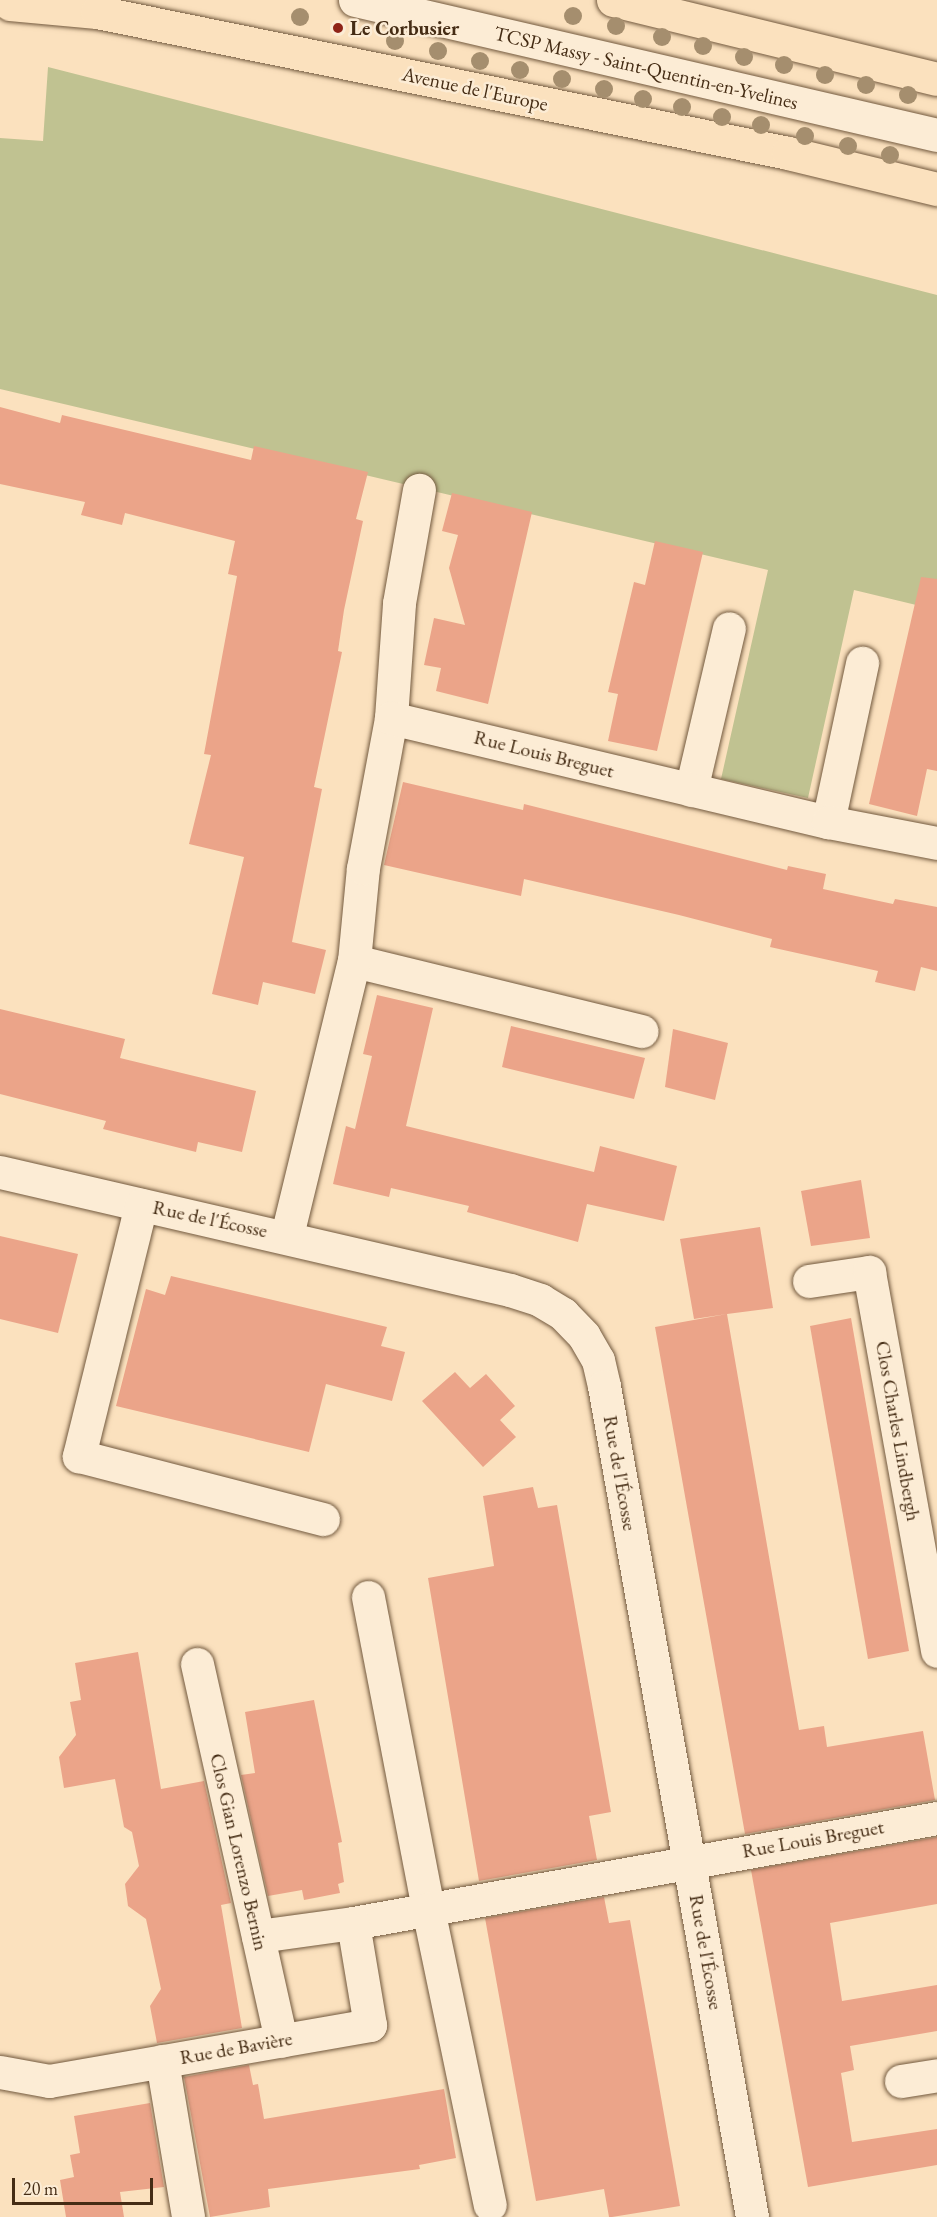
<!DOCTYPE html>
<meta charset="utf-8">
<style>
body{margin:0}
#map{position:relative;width:937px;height:2217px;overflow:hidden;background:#fbe1be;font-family:"EB Garamond",serif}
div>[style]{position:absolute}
.green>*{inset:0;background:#c0c291}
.building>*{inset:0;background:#eba489}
.roads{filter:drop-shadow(0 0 2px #72593e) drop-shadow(0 0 2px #72593e)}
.minor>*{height:33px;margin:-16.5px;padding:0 16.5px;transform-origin:16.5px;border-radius:16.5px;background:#fcecd5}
.major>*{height:33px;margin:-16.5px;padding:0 16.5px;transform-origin:16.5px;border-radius:16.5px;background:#fbe1be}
.trees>*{width:18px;height:18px;margin:-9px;border-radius:50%;background:#a58e6e}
.dots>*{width:16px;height:16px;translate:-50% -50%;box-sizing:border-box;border:3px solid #fcecd5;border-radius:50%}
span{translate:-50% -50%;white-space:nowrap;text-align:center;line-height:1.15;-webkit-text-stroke:5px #fcecd5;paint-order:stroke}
.poi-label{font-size:20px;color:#452c14;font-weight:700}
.left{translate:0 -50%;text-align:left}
.street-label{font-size:20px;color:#452c14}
.scale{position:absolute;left:12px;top:2178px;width:141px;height:27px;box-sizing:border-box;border:3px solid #452c14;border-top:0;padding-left:8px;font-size:18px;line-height:21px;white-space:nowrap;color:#452c14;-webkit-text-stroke:4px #fcecd5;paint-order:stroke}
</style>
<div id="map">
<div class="green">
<div style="clip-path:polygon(48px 67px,937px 295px,937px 610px,854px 590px,808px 798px,721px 779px,768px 570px,0 389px,0 138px,43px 141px)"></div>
</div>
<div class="building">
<div style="clip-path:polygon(0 407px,60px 423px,62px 415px,251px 460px,254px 446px,368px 472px,356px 519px,363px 521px,344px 610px,338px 651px,342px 652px,314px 787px,322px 789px,292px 942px,326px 950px,315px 994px,263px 982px,258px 1005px,212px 994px,244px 857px,189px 844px,211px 755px,204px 754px,237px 576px,228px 574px,235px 541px,125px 513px,122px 525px,81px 515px,85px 502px,0 484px)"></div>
<div style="clip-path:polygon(452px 493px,532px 512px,488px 704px,436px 691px,441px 668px,424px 665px,434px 618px,465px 625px,449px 568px,458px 535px,442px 531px)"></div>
<div style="clip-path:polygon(655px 541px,703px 552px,657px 751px,608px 741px,618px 694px,608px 692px,634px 582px,645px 585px)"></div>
<div style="clip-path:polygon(921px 577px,937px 579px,937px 771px,927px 769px,917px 816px,869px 804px)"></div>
<div style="clip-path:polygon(403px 782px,523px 810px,524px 804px,787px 870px,788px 866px,826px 874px,823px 889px,893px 904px,895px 899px,937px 907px,937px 971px,921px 967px,915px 991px,875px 982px,878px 971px,770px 947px,772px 939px,679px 915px,524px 879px,521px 896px,384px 865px)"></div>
<div style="clip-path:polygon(377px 995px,433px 1008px,406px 1126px,594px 1172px,600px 1146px,677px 1166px,664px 1221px,587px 1204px,578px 1242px,467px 1212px,469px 1206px,391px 1188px,389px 1197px,333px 1184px,346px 1126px,355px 1129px,372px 1056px,363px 1054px)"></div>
<div style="clip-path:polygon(0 1009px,125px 1039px,120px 1058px,256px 1091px,242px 1152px,198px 1142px,196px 1152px,103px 1129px,106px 1121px,0 1094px)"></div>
<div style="clip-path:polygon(511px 1026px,645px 1058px,634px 1099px,502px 1067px)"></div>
<div style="clip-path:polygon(673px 1029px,728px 1043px,715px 1100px,665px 1087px)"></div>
<div style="clip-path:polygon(861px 1180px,870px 1238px,811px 1246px,801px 1191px)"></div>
<div style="clip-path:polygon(760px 1227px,773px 1308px,727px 1314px,799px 1730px,824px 1726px,827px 1747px,923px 1731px,935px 1800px,745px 1834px,655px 1327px,727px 1314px,694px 1319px,680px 1239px)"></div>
<div style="clip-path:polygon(0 1236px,78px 1254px,58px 1333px,0 1319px)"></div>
<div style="clip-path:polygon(171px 1276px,387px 1327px,381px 1346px,405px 1352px,392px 1401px,326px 1384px,309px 1452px,116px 1406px,146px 1289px,165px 1295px)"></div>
<div style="clip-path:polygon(851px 1318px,909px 1651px,868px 1659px,810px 1326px)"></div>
<div style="clip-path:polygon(455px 1372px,470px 1388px,486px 1374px,515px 1406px,500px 1420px,516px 1437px,483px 1467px,422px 1401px)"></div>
<div style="clip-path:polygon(533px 1487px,538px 1508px,557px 1505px,611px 1812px,589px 1816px,597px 1860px,479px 1881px,428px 1578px,494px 1566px,483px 1496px)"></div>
<div style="clip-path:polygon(138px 1652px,161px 1789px,204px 1781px,231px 1903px,221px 1905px,242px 2028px,157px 2043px,150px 2006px,161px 1989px,146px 1919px,128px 1906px,125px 1884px,139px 1866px,132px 1832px,124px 1827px,115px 1779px,64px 1788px,59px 1757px,76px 1735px,70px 1702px,81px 1700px,75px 1663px)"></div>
<div style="clip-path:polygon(314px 1700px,342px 1842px,338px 1843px,344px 1882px,338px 1884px,340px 1893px,304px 1900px,302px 1890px,268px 1896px,241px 1775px,255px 1773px,245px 1712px)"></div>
<div style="clip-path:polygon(937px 1837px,937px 1904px,830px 1923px,842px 2001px,937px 1985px,937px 2031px,850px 2046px,854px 2070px,841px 2073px,852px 2142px,937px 2129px,937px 2165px,808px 2187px,751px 1870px)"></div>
<div style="clip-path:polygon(604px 1897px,609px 1923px,630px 1920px,680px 2206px,612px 2217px,609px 2217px,604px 2189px,536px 2201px,485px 1918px)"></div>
<div style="clip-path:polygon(249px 2065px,253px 2085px,258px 2084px,264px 2119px,444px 2089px,456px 2158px,419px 2165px,420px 2169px,268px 2189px,270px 2207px,210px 2217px,184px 2077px)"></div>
<div style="clip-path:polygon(150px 2103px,164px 2187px,120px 2192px,124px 2217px,66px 2217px,60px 2180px,74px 2177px,70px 2155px,80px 2153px,74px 2116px)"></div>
</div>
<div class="roads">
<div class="minor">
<div style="left:355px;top:0;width:597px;rotate:13.06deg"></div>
<div style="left:391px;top:718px;width:115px;rotate:-86deg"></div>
<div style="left:399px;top:603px;width:115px;rotate:-80deg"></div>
<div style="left:691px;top:790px;width:166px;rotate:-76.8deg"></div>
<div style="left:828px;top:822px;width:163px;rotate:-77.9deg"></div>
<div style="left:354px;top:961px;width:296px;rotate:13.7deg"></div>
<div style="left:0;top:1172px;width:523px;rotate:13.03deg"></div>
<div style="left:510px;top:1290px;width:32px;rotate:18deg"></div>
<div style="left:540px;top:1300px;width:27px;rotate:31deg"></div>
<div style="left:563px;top:1314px;width:30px;rotate:46deg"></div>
<div style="left:584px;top:1336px;width:28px;rotate:60deg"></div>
<div style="left:598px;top:1360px;width:27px;rotate:77deg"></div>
<div style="left:604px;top:1386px;width:844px;rotate:79.9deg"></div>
<div style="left:141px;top:1205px;width:259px;rotate:103.9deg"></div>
<div style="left:79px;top:1456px;width:252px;rotate:14.5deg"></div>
<div style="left:287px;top:1235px;width:282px;rotate:-76.3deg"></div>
<div style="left:354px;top:961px;width:93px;rotate:-84.5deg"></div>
<div style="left:363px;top:868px;width:153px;rotate:-79.4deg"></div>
<div style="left:391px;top:718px;width:449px;rotate:13.4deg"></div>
<div style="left:828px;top:822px;width:111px;rotate:10.9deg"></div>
<div style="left:809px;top:1281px;width:61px;rotate:-8.5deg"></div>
<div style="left:869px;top:1272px;width:385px;rotate:79.8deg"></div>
<div style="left:368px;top:1597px;width:318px;rotate:79.1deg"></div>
<div style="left:428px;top:1909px;width:302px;rotate:78.2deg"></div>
<div style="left:197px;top:1664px;width:386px;rotate:77.4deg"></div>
<div style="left:353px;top:1923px;width:593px;rotate:-10.19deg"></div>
<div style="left:162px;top:2061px;width:158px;rotate:80.5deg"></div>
<div style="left:0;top:2072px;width:50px;rotate:10.4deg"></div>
<div style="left:49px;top:2081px;width:326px;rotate:-9.9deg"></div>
<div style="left:370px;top:2025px;width:103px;rotate:-99.5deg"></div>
<div style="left:353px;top:1923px;width:96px;rotate:172.2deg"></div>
<div style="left:901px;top:2081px;width:36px;rotate:-9deg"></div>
</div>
<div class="major">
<div style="left:613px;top:0;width:333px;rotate:13.7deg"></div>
<div style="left:10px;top:4px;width:87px;rotate:5.3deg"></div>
<div style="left:97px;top:12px;width:705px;rotate:11.53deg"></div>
<div style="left:788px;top:153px;width:153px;rotate:13.6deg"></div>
</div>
</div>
<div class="trees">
<div style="left:573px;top:16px"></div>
<div style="left:300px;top:17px"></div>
<div style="left:616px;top:26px"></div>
<div style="left:662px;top:37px"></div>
<div style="left:395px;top:41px"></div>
<div style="left:703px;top:46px"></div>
<div style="left:438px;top:51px"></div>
<div style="left:744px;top:57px"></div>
<div style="left:480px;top:61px"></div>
<div style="left:784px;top:65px"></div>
<div style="left:520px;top:70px"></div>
<div style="left:825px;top:75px"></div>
<div style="left:562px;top:79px"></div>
<div style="left:866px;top:85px"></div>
<div style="left:604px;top:89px"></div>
<div style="left:908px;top:95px"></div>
<div style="left:643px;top:99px"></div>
<div style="left:682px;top:107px"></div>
<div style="left:722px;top:117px"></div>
<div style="left:761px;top:125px"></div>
<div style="left:805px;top:136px"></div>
<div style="left:848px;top:146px"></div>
<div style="left:890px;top:155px"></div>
</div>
<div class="dots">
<div style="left:338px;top:28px;background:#8f2418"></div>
</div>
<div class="poi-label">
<span class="left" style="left:350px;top:28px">Le Corbusier</span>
</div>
<div class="street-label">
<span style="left:646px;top:68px;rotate:13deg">TCSP Massy - Saint-Quentin-en-Yvelines</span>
<span style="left:475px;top:89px;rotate:12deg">Avenue de l'Europe</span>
<span style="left:544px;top:754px;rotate:14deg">Rue Louis Breguet</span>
<span style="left:210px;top:1219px;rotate:12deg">Rue de l'Écosse</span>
<span style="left:898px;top:1431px;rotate:80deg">Clos Charles Lindbergh</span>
<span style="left:620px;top:1473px;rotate:80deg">Rue de l'Écosse</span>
<span style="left:813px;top:1839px;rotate:-10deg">Rue Louis Breguet</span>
<span style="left:239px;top:1852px;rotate:77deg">Clos Gian Lorenzo Bernin</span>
<span style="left:706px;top:1952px;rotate:80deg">Rue de l'Écosse</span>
<span style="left:236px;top:2048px;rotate:-10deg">Rue de Bavière</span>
</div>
<div class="scale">20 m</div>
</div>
